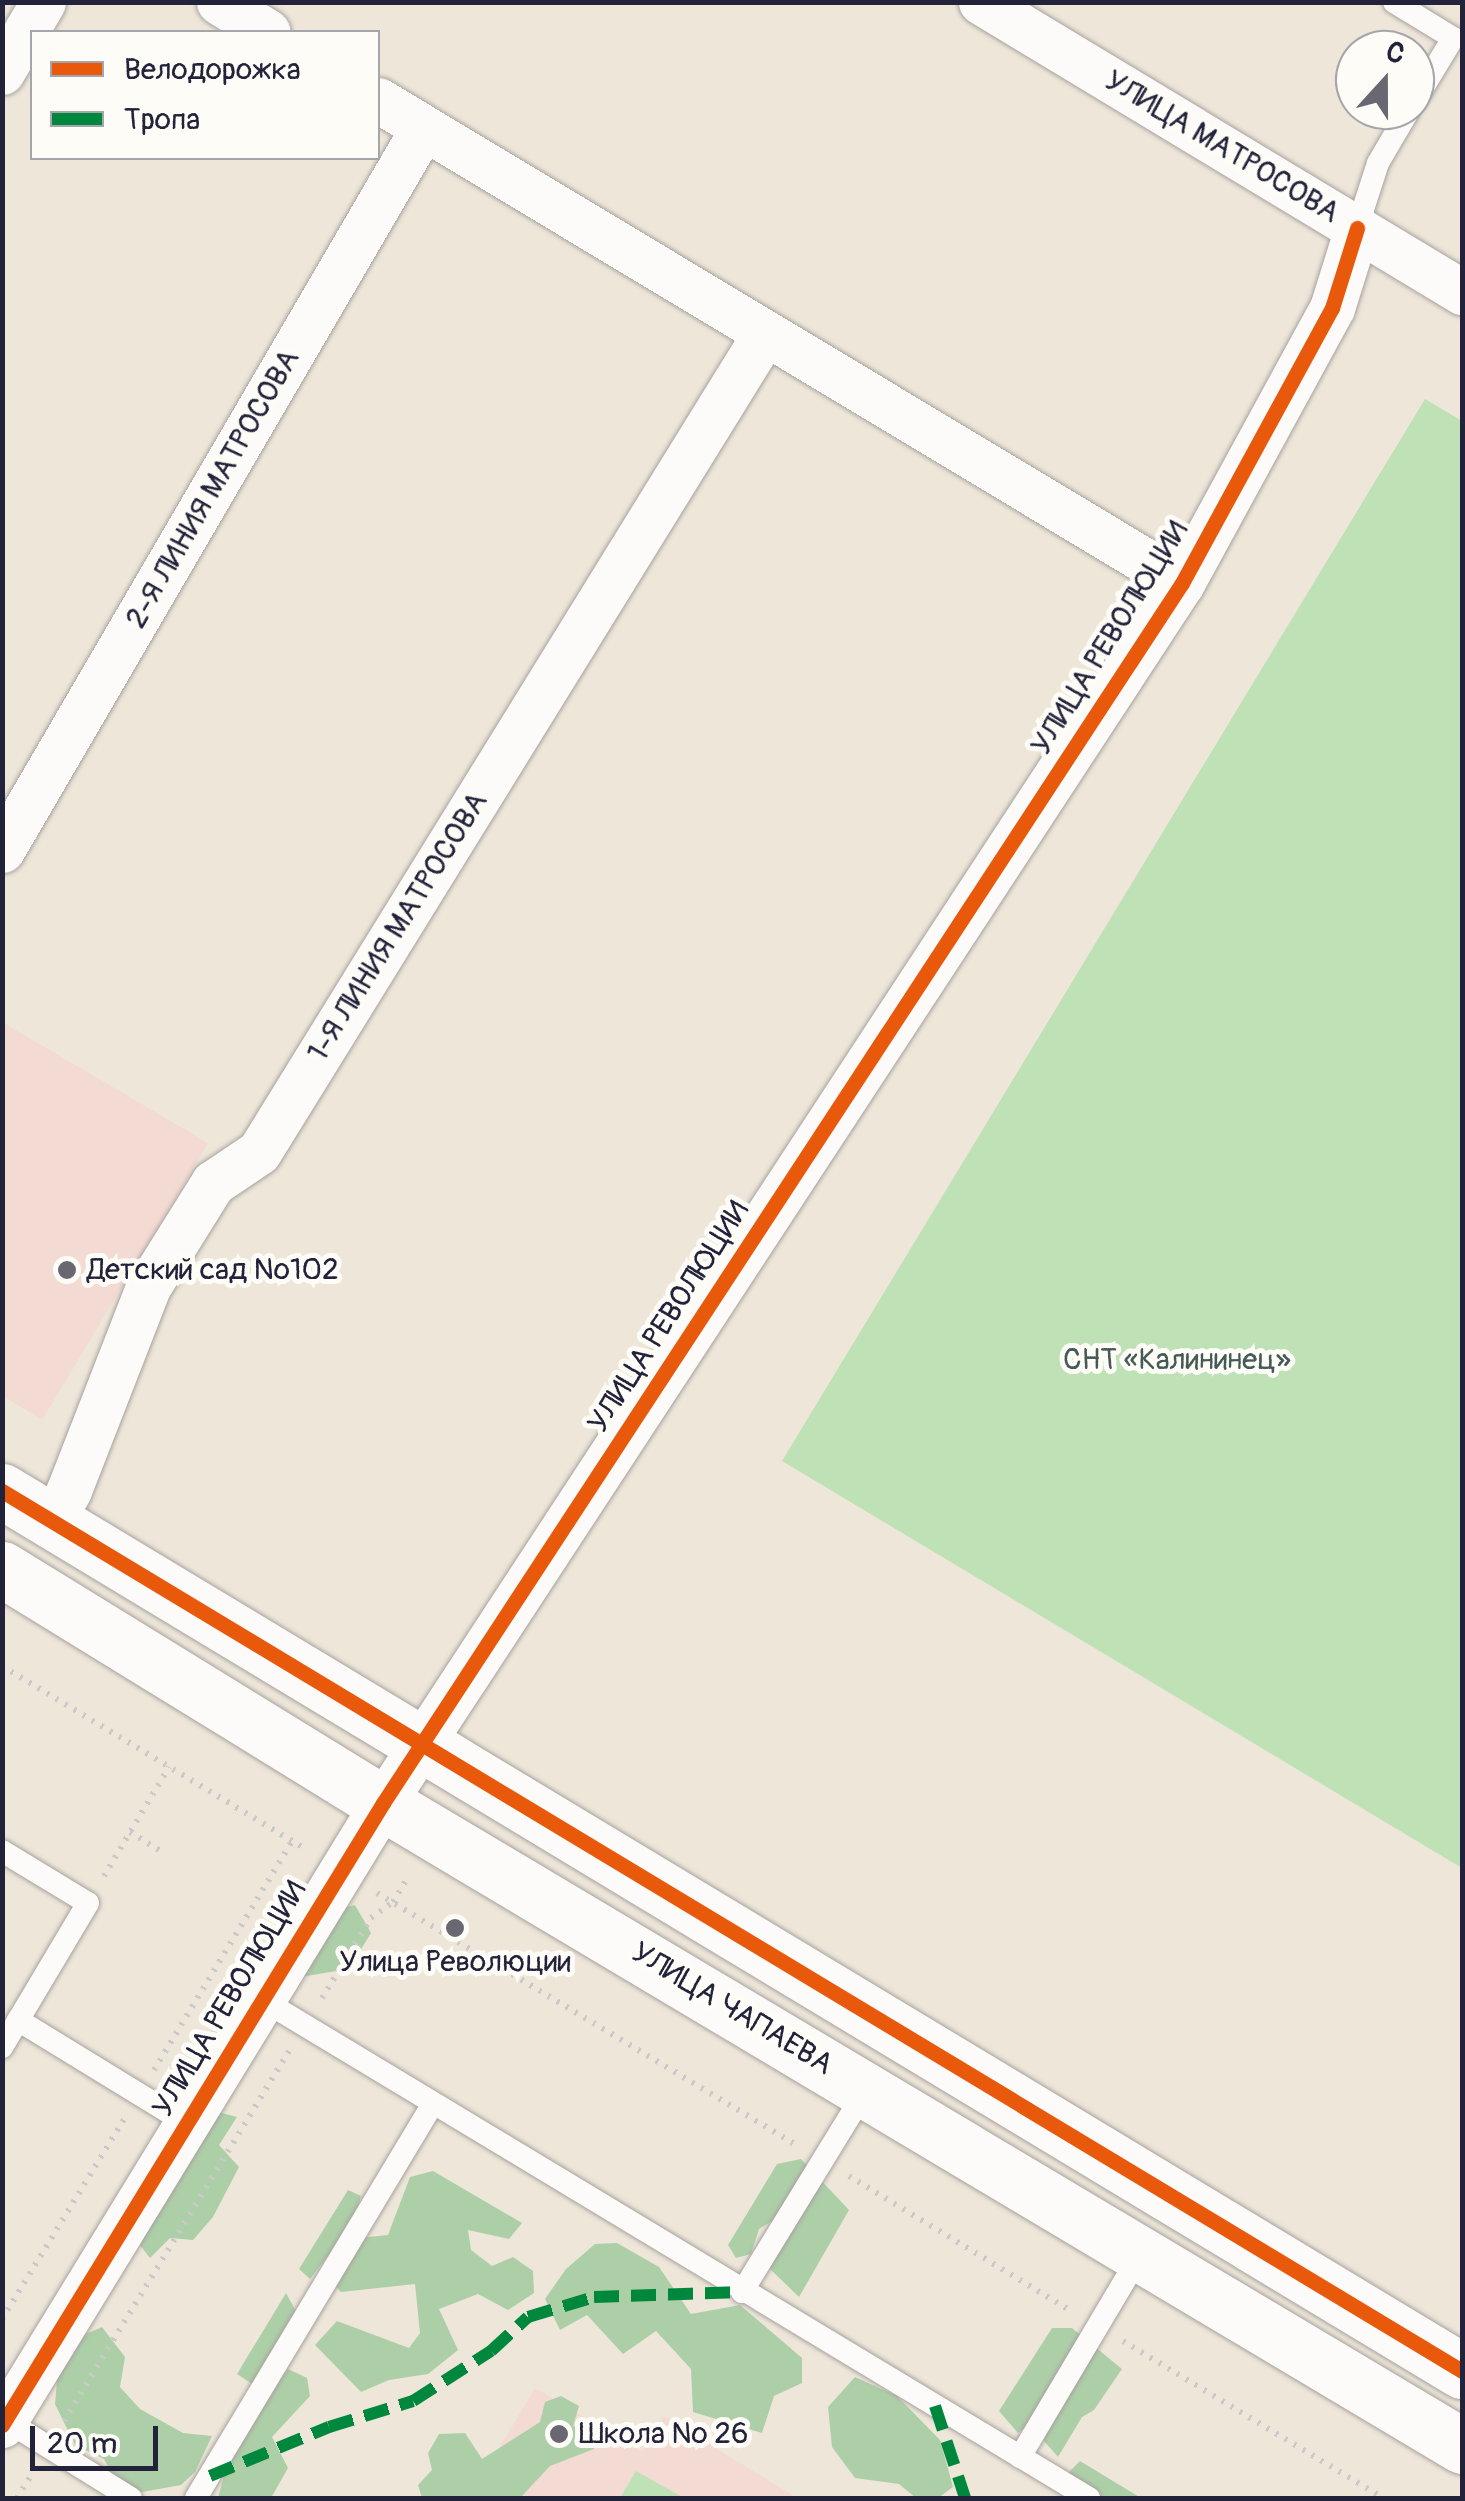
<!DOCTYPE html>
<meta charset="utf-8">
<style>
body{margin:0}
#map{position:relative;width:1465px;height:2501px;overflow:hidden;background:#eee6d9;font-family:Pangolin,sans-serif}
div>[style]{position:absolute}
.built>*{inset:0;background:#f3dad3}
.green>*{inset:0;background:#bee2b5}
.forest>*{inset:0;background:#adcfa8}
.path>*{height:6px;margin-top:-3px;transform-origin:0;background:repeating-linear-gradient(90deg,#cac8c8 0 2.5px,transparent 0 10.5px)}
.roads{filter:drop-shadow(0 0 2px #a6a29e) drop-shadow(0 0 2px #a6a29e)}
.service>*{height:22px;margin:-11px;padding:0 11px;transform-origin:11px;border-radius:11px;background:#fcfbf9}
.minor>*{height:45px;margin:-22.5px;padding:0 22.5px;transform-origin:22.5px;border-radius:22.5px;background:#fcfbf9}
.tertiary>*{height:55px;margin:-27.5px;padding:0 27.5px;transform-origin:27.5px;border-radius:27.5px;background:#fcfbf9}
.quiet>*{height:12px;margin-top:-6px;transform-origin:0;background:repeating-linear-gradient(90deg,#00873e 0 25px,transparent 0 37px)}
.cycleway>*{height:15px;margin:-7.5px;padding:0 7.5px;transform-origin:7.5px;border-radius:7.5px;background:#e8590c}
.dots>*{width:28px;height:28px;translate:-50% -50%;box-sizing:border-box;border:5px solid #fdfcf7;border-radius:50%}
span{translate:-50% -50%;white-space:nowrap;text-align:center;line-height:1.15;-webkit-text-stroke:10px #fdfcf7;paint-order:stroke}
.street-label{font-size:30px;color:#22223b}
.poi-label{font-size:30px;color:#22223b}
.left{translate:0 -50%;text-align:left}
.park-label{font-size:30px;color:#455a57}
.frame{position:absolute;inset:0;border:5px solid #22223b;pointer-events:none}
.legend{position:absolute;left:30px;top:30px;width:350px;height:130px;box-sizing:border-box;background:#fdfcf7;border:2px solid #a5a5ac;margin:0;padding:12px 18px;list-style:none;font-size:30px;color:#22223b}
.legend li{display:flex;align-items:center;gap:20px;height:50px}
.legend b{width:50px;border:2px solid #a5a5ac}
.north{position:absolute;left:1335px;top:30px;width:100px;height:100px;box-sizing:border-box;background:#fdfcf7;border:2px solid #a5a5ac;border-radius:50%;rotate:21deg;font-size:28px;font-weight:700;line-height:40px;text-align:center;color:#22223b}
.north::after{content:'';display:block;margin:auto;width:35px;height:45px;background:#696772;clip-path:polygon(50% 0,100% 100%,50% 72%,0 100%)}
.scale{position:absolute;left:30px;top:2426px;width:128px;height:45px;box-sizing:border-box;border:5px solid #22223b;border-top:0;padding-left:12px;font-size:30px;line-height:35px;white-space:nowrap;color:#22223b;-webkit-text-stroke:8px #fdfcf7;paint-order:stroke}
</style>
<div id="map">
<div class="built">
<div style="clip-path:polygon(2px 1022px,208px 1143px,42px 1420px,3px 1396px)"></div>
<div style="clip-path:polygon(535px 2388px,642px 2452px,664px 2416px,797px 2498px,469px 2498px)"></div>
</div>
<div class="green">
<div style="clip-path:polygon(1425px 399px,1462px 421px,1462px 1868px,782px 1461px)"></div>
<div style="clip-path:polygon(636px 2471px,684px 2498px,620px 2498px)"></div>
</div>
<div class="forest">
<div style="clip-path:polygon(355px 1905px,371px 1933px,349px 1969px,300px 1977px,339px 1909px)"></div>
<div style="clip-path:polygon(211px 2110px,237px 2117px,219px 2145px,239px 2167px,213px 2217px,193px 2240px,170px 2238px,150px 2258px,133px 2236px)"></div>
<div style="clip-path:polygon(801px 2159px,849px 2210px,799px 2297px,770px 2269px,786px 2229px,772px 2221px,759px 2229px,751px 2254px,736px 2258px,728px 2245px,777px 2164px)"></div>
<div style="clip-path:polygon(433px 2171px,522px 2223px,509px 2239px,468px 2230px,471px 2250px,492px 2266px,513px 2257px,533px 2271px,534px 2293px,508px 2310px,478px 2294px,439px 2309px,458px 2350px,428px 2374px,389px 2380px,361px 2392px,315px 2345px,337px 2321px,409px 2348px,420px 2333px,415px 2284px,341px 2292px,332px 2283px,332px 2251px,310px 2279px,299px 2269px,348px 2190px,361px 2196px,349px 2239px,388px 2235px,410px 2177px)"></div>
<div style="clip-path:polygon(617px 2243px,659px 2267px,691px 2314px,740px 2305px,802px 2358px,802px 2383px,774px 2396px,762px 2433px,693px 2412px,691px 2369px,656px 2331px,623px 2354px,587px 2315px,560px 2330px,545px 2299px,566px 2269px,595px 2244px)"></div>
<div style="clip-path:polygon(286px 2293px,298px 2315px,252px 2384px,237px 2374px)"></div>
<div style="clip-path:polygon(102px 2327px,125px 2357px,120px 2387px,140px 2409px,183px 2433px,212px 2436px,195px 2472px,181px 2485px,142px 2492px,118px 2486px,104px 2459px,75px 2445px,55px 2404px,58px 2369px,72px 2340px)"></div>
<div style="clip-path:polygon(1052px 2328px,1072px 2328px,1122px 2369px,1094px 2410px,1082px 2417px,1058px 2457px,1029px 2424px,1018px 2433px,999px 2411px)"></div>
<div style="clip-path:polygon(288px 2369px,307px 2378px,310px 2396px,272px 2437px,288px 2468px,271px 2498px,218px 2498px,233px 2443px)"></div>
<div style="clip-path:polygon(855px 2377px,897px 2396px,940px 2440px,953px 2487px,938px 2498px,916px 2498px,899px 2484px,855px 2478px,832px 2447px,828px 2407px)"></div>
<div style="clip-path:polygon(561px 2396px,579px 2406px,573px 2426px,594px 2433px,594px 2449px,550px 2466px,520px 2498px,422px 2498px,418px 2485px,432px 2470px,428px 2453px,439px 2434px,465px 2433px,482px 2459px,540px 2422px,545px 2402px)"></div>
<div style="clip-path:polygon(1080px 2461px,1141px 2498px,1093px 2498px,1067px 2474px)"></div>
</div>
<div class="path">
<div style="left:2px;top:1666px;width:356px;rotate:31.1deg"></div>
<div style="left:130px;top:1832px;width:39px;rotate:32deg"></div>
<div style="left:104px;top:1876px;width:127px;rotate:-59.2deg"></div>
<div style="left:377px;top:1893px;width:488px;rotate:31deg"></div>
<div style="left:322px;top:1998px;width:94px;rotate:-58.5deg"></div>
<div style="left:371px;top:1918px;width:27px;rotate:-36deg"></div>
<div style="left:393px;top:1902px;width:31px;rotate:-59deg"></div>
<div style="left:154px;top:2070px;width:267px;rotate:-58.9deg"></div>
<div style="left:2px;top:2115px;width:1px"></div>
<div style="left:849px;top:2176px;width:262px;rotate:31.3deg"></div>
<div style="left:2px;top:2319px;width:234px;rotate:-58.6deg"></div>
<div style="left:1123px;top:2341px;width:304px;rotate:31.1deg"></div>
<div style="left:64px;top:2421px;width:433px;rotate:-58.7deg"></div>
<div style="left:17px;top:2498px;width:28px;rotate:-58deg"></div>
</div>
<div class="roads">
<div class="service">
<div style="left:1394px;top:2px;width:69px;rotate:31.4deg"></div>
<div style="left:1453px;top:38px;width:74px;rotate:121.1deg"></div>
<div style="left:1357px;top:228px;width:68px;rotate:-72.1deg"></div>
<div style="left:1378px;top:163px;width:61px;rotate:-59.7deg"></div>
<div style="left:2px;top:1851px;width:100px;rotate:31.2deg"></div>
<div style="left:88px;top:1903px;width:168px;rotate:120.8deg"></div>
<div style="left:261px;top:1999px;width:967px;rotate:31.08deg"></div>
<div style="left:18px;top:2020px;width:197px;rotate:31.5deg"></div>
<div style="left:742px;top:2292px;width:237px;rotate:-58.5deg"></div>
<div style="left:5px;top:2420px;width:148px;rotate:31.8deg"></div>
<div style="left:1020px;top:2457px;width:235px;rotate:-59.3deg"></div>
<div style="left:196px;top:2498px;width:460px;rotate:-59deg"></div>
</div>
<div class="minor">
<div style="left:219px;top:2px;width:57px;rotate:31.5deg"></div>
<div style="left:981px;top:2px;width:562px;rotate:31.09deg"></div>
<div style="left:2px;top:72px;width:81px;rotate:-59.6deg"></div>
<div style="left:378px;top:100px;width:938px;rotate:31deg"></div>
<div style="left:2px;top:850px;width:836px;rotate:-59.75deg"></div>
<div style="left:52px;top:1521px;width:35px;rotate:-61deg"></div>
<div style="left:69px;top:1490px;width:218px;rotate:-68.7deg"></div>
<div style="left:148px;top:1287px;width:123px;rotate:-58deg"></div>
<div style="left:213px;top:1183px;width:55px;rotate:-34deg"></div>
<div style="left:259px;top:1152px;width:960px;rotate:-58.28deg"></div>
<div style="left:2px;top:2425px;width:729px;rotate:-58.51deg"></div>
<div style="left:383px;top:1803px;width:1458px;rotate:-56.78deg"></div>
<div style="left:1182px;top:583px;width:313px;rotate:-61.4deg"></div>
<div style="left:1332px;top:308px;width:84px;rotate:-72.6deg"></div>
</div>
<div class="tertiary">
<div style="left:2px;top:1491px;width:1705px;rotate:31.08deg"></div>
<div style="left:2px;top:1569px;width:447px;rotate:31.6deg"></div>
<div style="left:383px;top:1803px;width:1256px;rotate:30.79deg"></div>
</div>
</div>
<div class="quiet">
<div style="left:935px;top:2406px;width:97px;rotate:71.9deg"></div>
<div style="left:210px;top:2476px;width:129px;rotate:-22.4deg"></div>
<div style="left:329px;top:2427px;width:88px;rotate:-17.2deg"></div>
<div style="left:413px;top:2401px;width:93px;rotate:-32.7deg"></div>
<div style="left:491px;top:2351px;width:50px;rotate:-42.6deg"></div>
<div style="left:528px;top:2317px;width:69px;rotate:-16.9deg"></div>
<div style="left:594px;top:2297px;width:148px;rotate:-1.9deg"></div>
</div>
<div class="cycleway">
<div style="left:2px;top:1491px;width:1705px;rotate:31.08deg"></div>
<div style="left:2px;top:2425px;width:729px;rotate:-58.51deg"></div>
<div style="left:383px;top:1803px;width:1458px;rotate:-56.78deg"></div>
<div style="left:1182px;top:583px;width:313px;rotate:-61.4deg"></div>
<div style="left:1332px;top:308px;width:84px;rotate:-72.6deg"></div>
</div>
<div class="dots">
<div style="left:67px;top:1270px;background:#696772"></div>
<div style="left:455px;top:1928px;background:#696772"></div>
<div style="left:559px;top:2434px;background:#696772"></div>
</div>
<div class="street-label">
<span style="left:1222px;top:147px;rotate:31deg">УЛИЦА МАТРОСОВА</span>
<span style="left:213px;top:489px;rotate:-60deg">2-Я ЛИНИЯ МАТРОСОВА</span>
<span style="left:1110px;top:638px;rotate:-58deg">УЛИЦА РЕВОЛЮЦИИ</span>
<span style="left:398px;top:927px;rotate:-58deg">1-Я ЛИНИЯ МАТРОСОВА</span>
<span style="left:669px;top:1317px;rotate:-57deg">УЛИЦА РЕВОЛЮЦИИ</span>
<span style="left:230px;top:1999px;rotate:-59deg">УЛИЦА РЕВОЛЮЦИИ</span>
<span style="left:732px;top:2009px;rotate:31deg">УЛИЦА ЧАПАЕВА</span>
</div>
<div class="poi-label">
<span class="left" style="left:87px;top:1270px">Детский сад №102</span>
<span style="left:455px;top:1962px">Улица Революции</span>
<span class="left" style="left:579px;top:2434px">Школа № 26</span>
</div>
<div class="park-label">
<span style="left:1177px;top:1360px">СНТ «Калининец»</span>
</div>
<div class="frame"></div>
<ul class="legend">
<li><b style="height:12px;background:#e8590c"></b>Велодорожка</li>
<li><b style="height:12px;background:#00873e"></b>Тропа</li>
</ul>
<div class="north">С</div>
<div class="scale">20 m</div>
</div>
